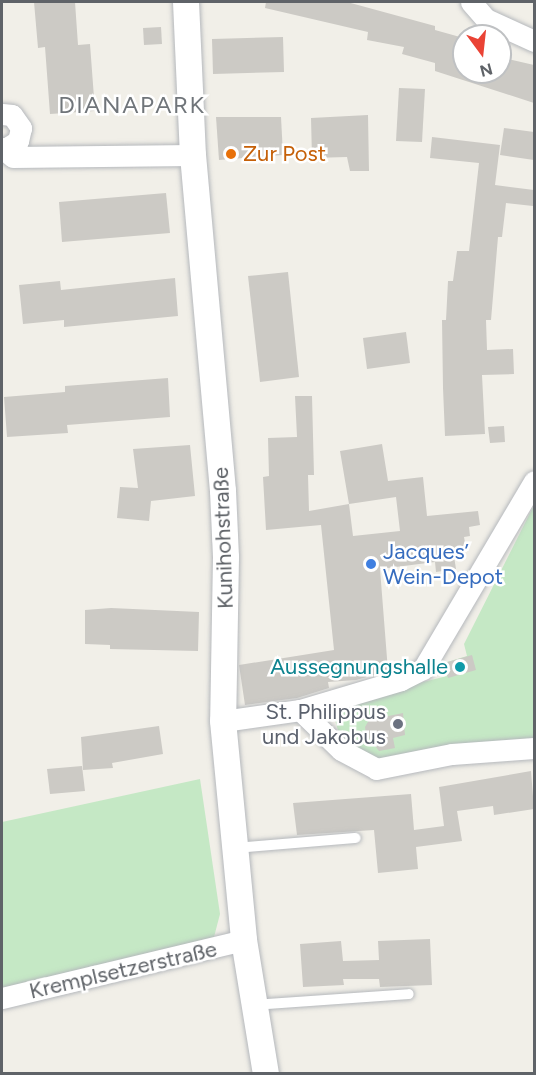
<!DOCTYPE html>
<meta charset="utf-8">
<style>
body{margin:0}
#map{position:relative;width:536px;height:1075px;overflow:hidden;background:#f1efe8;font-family:Figtree,sans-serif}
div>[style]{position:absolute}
.green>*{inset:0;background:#c5e8c5}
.building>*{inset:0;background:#cccac5}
.roads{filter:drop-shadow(0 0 2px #b5b8bc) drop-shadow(0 0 2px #b5b8bc)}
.service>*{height:10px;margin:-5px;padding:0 5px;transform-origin:5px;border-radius:5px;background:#fff}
.minor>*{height:21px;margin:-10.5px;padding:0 10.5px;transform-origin:10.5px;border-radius:10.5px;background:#fff}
.tertiary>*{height:26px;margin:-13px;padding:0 13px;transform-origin:13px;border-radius:13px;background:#fff}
.dots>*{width:16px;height:16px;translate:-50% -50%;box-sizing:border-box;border:3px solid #fff;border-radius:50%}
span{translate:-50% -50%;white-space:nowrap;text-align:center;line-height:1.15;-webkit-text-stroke:5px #fff;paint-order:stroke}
.food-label{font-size:22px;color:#c56008}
.left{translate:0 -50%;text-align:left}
.street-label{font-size:22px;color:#5f6368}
.shop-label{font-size:22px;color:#366cbe}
.culture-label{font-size:22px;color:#0d838f}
.right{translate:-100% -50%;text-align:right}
.worship-label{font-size:22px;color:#5b616d}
.neighbourhood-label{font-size:24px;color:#70757a;letter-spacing:1.5px}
.frame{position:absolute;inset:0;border:3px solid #5f6368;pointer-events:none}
.north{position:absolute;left:452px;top:24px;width:60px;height:60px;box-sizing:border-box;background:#fff;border:2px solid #bfc1c3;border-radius:50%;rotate:165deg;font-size:16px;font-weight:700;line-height:24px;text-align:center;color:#5f6368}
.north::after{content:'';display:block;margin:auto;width:21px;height:27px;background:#ea4335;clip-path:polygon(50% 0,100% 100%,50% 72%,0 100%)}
</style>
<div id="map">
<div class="green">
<div style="clip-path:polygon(534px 505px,534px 740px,380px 762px,341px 741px,333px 713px,339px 703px,447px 676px,444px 663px,467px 656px,464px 644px)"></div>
<div style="clip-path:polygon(200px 779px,220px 914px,214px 937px,2px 991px,2px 822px)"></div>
</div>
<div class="building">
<div style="clip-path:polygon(34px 2px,75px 2px,78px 45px,90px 44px,95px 111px,50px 114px,45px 47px,38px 48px)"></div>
<div style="clip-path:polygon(266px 2px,347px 2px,435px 26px,435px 30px,460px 37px,459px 41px,464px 42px,464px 72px,501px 72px,504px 58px,534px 65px,534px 103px,435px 71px,435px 63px,402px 54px,404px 47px,367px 40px,368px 32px,265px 8px)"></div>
<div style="clip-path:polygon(161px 27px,162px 44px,144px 45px,143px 28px)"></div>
<div style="clip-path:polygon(283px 37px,284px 72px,213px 74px,212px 39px)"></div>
<div style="clip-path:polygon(399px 88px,425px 89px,422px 142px,396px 141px)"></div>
<div style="clip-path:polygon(368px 115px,369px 171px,350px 171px,347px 157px,312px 158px,311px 118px)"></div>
<div style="clip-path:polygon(216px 117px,281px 117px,283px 155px,219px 160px)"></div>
<div style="clip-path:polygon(504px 128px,534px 132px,534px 160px,500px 155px)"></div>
<div style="clip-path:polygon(432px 137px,500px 145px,495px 185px,534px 190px,533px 206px,506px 203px,502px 237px,498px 237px,491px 320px,486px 320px,487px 350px,513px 349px,514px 374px,482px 375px,485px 434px,445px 436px,443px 388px,442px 320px,446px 320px,448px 281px,453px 281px,457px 251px,469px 251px,479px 163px,430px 158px)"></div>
<div style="clip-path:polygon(166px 193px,170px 233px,62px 242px,59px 202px)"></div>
<div style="clip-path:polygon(288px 272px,299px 377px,260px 382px,248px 276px)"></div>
<div style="clip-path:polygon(175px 278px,178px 316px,64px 327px,64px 320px,23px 324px,19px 285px,60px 281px,61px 290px)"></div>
<div style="clip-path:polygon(406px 332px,410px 363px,367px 369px,363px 338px)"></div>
<div style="clip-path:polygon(168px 378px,170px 417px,67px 425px,68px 433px,7px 437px,4px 397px,65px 392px,65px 386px)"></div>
<div style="clip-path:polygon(evenodd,295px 396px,312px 396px,314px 475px,308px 475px,309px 511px,349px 504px,340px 451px,382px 444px,388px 481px,423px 477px,427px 516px,478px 511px,480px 525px,469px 527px,470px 536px,464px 537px,466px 548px,453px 550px,456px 569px,436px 572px,435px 562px,380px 569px,388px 671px,356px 680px,328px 682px,329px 688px,297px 698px,245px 705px,239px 665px,334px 650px,321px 525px,266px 530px,263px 477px,269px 476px,268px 438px,297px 437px,295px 396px,396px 497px,400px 531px,353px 536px,349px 504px,396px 497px)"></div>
<div style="clip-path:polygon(504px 426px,505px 442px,490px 443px,488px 427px)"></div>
<div style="clip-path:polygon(190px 445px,195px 496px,151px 501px,149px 521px,117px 518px,120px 487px,138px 488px,133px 449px)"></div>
<div style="clip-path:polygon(111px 608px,199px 612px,198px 651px,110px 649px,110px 645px,85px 644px,85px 610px)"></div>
<div style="clip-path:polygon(472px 655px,476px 670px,448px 678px,444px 663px)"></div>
<div style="clip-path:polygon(382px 713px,384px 717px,403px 713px,405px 735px,393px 738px,395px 748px,379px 751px,366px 734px,365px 727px,372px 715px)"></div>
<div style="clip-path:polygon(159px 726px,163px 754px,112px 763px,113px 768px,83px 770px,81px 737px)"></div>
<div style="clip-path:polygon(82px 766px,85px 791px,50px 794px,47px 769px)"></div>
<div style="clip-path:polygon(531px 771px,534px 809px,494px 815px,493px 806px,457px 811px,462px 841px,416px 847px,418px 869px,378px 873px,374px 830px,297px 835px,293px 803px,411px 794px,414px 830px,444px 826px,439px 787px)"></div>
<div style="clip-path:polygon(430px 939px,432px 985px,380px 987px,379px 979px,343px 979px,344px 985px,303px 987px,300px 944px,341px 941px,343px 961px,379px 960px,378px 941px)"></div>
</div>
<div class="roads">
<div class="service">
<div style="left:234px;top:848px;width:122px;rotate:-4.7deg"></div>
<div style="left:253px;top:1005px;width:156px;rotate:-4deg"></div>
</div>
<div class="minor">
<div style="left:471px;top:2px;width:23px;rotate:49deg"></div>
<div style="left:486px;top:19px;width:53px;rotate:24.6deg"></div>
<div style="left:2px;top:114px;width:10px;rotate:6deg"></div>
<div style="left:12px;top:115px;width:16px;rotate:55deg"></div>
<div style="left:21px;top:128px;width:13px;rotate:103deg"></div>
<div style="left:18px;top:141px;width:15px;rotate:148deg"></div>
<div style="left:2px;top:148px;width:14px;rotate:39deg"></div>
<div style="left:13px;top:157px;width:180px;rotate:-0.6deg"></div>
<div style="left:300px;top:710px;width:57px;rotate:44.3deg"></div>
<div style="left:341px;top:750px;width:40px;rotate:28deg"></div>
<div style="left:376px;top:769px;width:77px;rotate:-11.2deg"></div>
<div style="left:452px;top:754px;width:82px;rotate:-4.2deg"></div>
<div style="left:223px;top:721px;width:78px;rotate:-8.1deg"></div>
<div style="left:300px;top:710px;width:105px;rotate:-16.5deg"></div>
<div style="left:401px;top:680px;width:25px;rotate:-27deg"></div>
<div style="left:423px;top:669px;width:218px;rotate:-59.4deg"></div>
<div style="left:2px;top:998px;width:249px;rotate:-13.5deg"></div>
</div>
<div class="tertiary">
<div style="left:186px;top:2px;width:153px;rotate:87.4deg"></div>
<div style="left:193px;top:155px;width:337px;rotate:84.9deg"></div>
<div style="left:223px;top:491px;width:66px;rotate:87.4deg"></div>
<div style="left:226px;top:557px;width:164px;rotate:91deg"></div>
<div style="left:223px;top:721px;width:220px;rotate:84.5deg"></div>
<div style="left:244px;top:940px;width:136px;rotate:80.7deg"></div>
</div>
</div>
<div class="dots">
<div style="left:231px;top:154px;background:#e8710a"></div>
<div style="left:371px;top:564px;background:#3f7fe0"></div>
<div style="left:460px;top:667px;background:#0f9aa8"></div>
<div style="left:398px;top:724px;background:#6b7280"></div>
</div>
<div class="food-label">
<span class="left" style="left:243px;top:154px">Zur Post</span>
</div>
<div class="street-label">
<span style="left:223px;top:538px;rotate:-92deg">Kunihohstraße</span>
<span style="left:123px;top:970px;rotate:-13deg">Kremplsetzerstraße</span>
</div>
<div class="shop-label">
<span class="left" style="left:383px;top:564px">Jacques’<br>Wein-Depot</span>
</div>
<div class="culture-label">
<span class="right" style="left:448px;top:667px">Aussegnungshalle</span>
</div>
<div class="worship-label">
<span class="right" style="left:386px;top:724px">St. Philippus<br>und Jakobus</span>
</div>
<div class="neighbourhood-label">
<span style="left:132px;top:105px">DIANAPARK</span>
</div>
<div class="frame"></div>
<div class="north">N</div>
</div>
